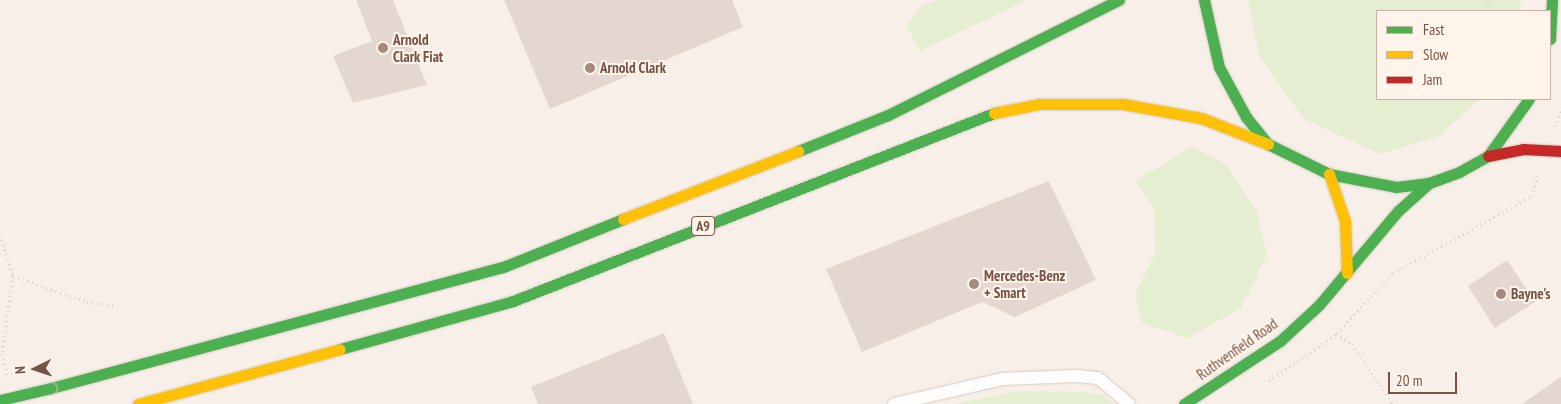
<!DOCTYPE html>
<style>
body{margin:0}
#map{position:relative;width:1561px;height:404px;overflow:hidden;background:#f8f0e8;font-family:"PT Sans Narrow",sans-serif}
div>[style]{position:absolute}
.green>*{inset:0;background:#e6eed1}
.building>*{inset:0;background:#e4d7d0}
.path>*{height:3px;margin-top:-1.5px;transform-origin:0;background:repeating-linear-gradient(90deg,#dad0cb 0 1px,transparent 0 5px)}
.roads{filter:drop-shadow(0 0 1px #d6cbc5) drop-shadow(0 0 1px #d6cbc5)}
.lane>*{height:12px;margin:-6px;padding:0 6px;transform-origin:6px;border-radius:6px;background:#fefdfc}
.fast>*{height:11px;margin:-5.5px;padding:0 5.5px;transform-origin:5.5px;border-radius:5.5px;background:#4caf50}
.slow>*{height:11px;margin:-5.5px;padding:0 5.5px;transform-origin:5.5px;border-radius:5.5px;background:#ffc107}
.jam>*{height:11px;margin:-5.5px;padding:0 5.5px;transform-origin:5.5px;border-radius:5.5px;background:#c62828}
.bridges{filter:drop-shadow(0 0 1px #d9cdc8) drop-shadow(0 0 1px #d9cdc8)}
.fast-bridge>*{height:11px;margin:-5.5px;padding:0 5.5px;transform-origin:5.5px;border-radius:5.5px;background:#4caf50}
.dots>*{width:14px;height:14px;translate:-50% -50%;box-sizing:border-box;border:2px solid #fff4ea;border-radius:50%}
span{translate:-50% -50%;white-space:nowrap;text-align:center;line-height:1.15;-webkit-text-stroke:4px #fff4ea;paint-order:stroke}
.shield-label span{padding:1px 4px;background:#fff4ea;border:1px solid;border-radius:4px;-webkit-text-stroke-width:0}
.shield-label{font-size:14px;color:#775246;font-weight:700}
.poi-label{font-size:15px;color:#775246;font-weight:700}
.left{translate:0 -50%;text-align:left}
.street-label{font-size:15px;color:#775246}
.legend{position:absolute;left:1376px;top:10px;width:175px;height:90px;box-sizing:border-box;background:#fff4ea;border:1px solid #c9b3a8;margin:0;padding:6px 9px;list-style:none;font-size:15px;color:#775246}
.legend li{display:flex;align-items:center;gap:10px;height:25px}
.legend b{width:25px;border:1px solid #c9b3a8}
.north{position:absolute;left:10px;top:344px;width:50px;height:50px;-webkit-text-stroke:4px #fff4ea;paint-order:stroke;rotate:266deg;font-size:14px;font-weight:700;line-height:20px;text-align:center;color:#775246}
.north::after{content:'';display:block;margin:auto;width:18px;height:22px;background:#775246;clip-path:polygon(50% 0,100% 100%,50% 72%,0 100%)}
.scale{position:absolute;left:1388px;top:372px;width:69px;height:22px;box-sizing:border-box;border:2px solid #775246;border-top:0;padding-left:6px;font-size:15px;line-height:18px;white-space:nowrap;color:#775246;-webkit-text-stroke:4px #fff4ea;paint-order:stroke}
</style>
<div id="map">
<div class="green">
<div style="clip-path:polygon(936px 0,1027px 0,920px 51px,907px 25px,922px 6px)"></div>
<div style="clip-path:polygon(1248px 0,1521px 0,1520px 11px,1377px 11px,1377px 99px,1480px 99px,1439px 136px,1380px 154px,1304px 119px,1259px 56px)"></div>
<div style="clip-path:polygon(1192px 147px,1226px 164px,1257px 212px,1267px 255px,1241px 308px,1188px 338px,1142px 323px,1135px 294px,1155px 254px,1154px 208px,1135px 181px)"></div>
<div style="clip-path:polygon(1018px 391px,1084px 392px,1104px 395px,1113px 404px,952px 404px)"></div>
</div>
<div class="building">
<div style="clip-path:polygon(356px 0,393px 0,427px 85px,353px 103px,333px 56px,372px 41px)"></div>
<div style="clip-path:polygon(504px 0,732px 0,743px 27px,550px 109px)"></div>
<div style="clip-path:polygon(1049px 181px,1096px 280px,1015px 317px,982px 302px,862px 352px,826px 269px)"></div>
<div style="clip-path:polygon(1507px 260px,1535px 302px,1495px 328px,1468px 286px)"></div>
<div style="clip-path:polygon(664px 333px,693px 404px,538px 404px,531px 387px)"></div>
<div style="clip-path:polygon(1561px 377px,1561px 404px,1522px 404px)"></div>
</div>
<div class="path">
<div style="left:1488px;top:0;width:11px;rotate:90deg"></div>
<div style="left:1555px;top:126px;width:16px;rotate:-68deg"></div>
<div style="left:0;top:235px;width:43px;rotate:72.4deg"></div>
<div style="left:13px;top:276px;width:79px;rotate:98deg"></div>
<div style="left:2px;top:354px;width:21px;rotate:76deg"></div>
<div style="left:13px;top:276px;width:78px;rotate:19.4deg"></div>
<div style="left:87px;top:302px;width:28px;rotate:6deg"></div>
<div style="left:1337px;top:333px;width:19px;rotate:36deg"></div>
<div style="left:1352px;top:344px;width:73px;rotate:55.7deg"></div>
<div style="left:1269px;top:381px;width:83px;rotate:-35.2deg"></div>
<div style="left:1337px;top:333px;width:82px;rotate:-47deg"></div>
<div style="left:1393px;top:273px;width:159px;rotate:-29deg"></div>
<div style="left:1532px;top:196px;width:23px;rotate:-75deg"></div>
</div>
<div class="roads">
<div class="lane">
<div style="left:894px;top:404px;width:111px;rotate:-13deg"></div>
<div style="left:1002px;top:379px;width:74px;rotate:-2.3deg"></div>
<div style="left:1076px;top:376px;width:22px;rotate:5deg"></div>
<div style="left:1098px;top:378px;width:40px;rotate:40deg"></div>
</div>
<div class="fast">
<div style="left:1204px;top:0;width:69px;rotate:77.4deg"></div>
<div style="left:1219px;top:67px;width:57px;rotate:61.6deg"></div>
<div style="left:1246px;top:117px;width:35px;rotate:51deg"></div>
<div style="left:1268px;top:144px;width:68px;rotate:26.2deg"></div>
<div style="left:1329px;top:174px;width:68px;rotate:11deg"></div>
<div style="left:1396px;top:187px;width:33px;rotate:-7deg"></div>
<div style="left:1429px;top:183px;width:32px;rotate:-20deg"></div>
<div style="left:1459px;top:172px;width:33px;rotate:-29deg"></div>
<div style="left:1488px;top:156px;width:70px;rotate:-54.3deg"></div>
<div style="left:1550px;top:39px;width:39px;rotate:-87deg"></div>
<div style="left:798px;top:151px;width:97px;rotate:-21.8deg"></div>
<div style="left:888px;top:115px;width:258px;rotate:-26.5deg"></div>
<div style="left:340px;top:349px;width:180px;rotate:-15.5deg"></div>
<div style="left:513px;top:301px;width:516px;rotate:-21.35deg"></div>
<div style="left:51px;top:388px;width:468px;rotate:-15deg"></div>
<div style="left:503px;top:267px;width:129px;rotate:-21.8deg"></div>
<div style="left:1184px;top:404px;width:115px;rotate:-33.3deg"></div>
<div style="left:1280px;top:341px;width:53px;rotate:-42.7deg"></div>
<div style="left:1319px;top:305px;width:123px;rotate:-50deg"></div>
<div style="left:1398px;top:211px;width:42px;rotate:-42.1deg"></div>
</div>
<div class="slow">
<div style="left:994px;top:113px;width:47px;rotate:-11.1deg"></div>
<div style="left:1040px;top:104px;width:83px"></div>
<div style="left:1123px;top:104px;width:79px;rotate:10.2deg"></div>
<div style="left:1201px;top:118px;width:72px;rotate:21.2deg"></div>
<div style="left:1329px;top:174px;width:50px;rotate:71.2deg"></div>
<div style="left:1345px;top:221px;width:52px;rotate:87.8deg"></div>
<div style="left:623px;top:219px;width:188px;rotate:-21.2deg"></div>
<div style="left:138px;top:404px;width:209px;rotate:-15.2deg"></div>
</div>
<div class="jam">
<div style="left:1488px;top:156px;width:36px;rotate:-11deg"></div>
<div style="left:1523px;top:149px;width:38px;rotate:3deg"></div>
</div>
</div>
<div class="bridges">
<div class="fast-bridge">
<div style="left:0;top:400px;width:52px;rotate:-13.2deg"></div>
</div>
</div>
<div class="dots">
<div style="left:383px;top:48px;background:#a4897f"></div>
<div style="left:590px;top:68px;background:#a4897f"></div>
<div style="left:974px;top:284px;background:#a4897f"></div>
<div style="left:1501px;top:294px;background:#a4897f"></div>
</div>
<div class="shield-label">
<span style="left:703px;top:226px">A9</span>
</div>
<div class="poi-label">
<span class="left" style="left:393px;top:48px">Arnold<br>Clark Fiat</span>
<span class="left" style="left:600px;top:68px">Arnold Clark</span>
<span class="left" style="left:984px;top:284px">Mercedes-Benz<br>+ Smart</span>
<span class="left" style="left:1511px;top:294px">Bayne's</span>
</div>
<div class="street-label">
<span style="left:1237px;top:349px;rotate:-35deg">Ruthvenfield Road</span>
</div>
<ul class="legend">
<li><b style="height:6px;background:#4caf50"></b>Fast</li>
<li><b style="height:6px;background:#ffc107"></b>Slow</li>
<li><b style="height:6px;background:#c62828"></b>Jam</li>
</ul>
<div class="north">N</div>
<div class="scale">20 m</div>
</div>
